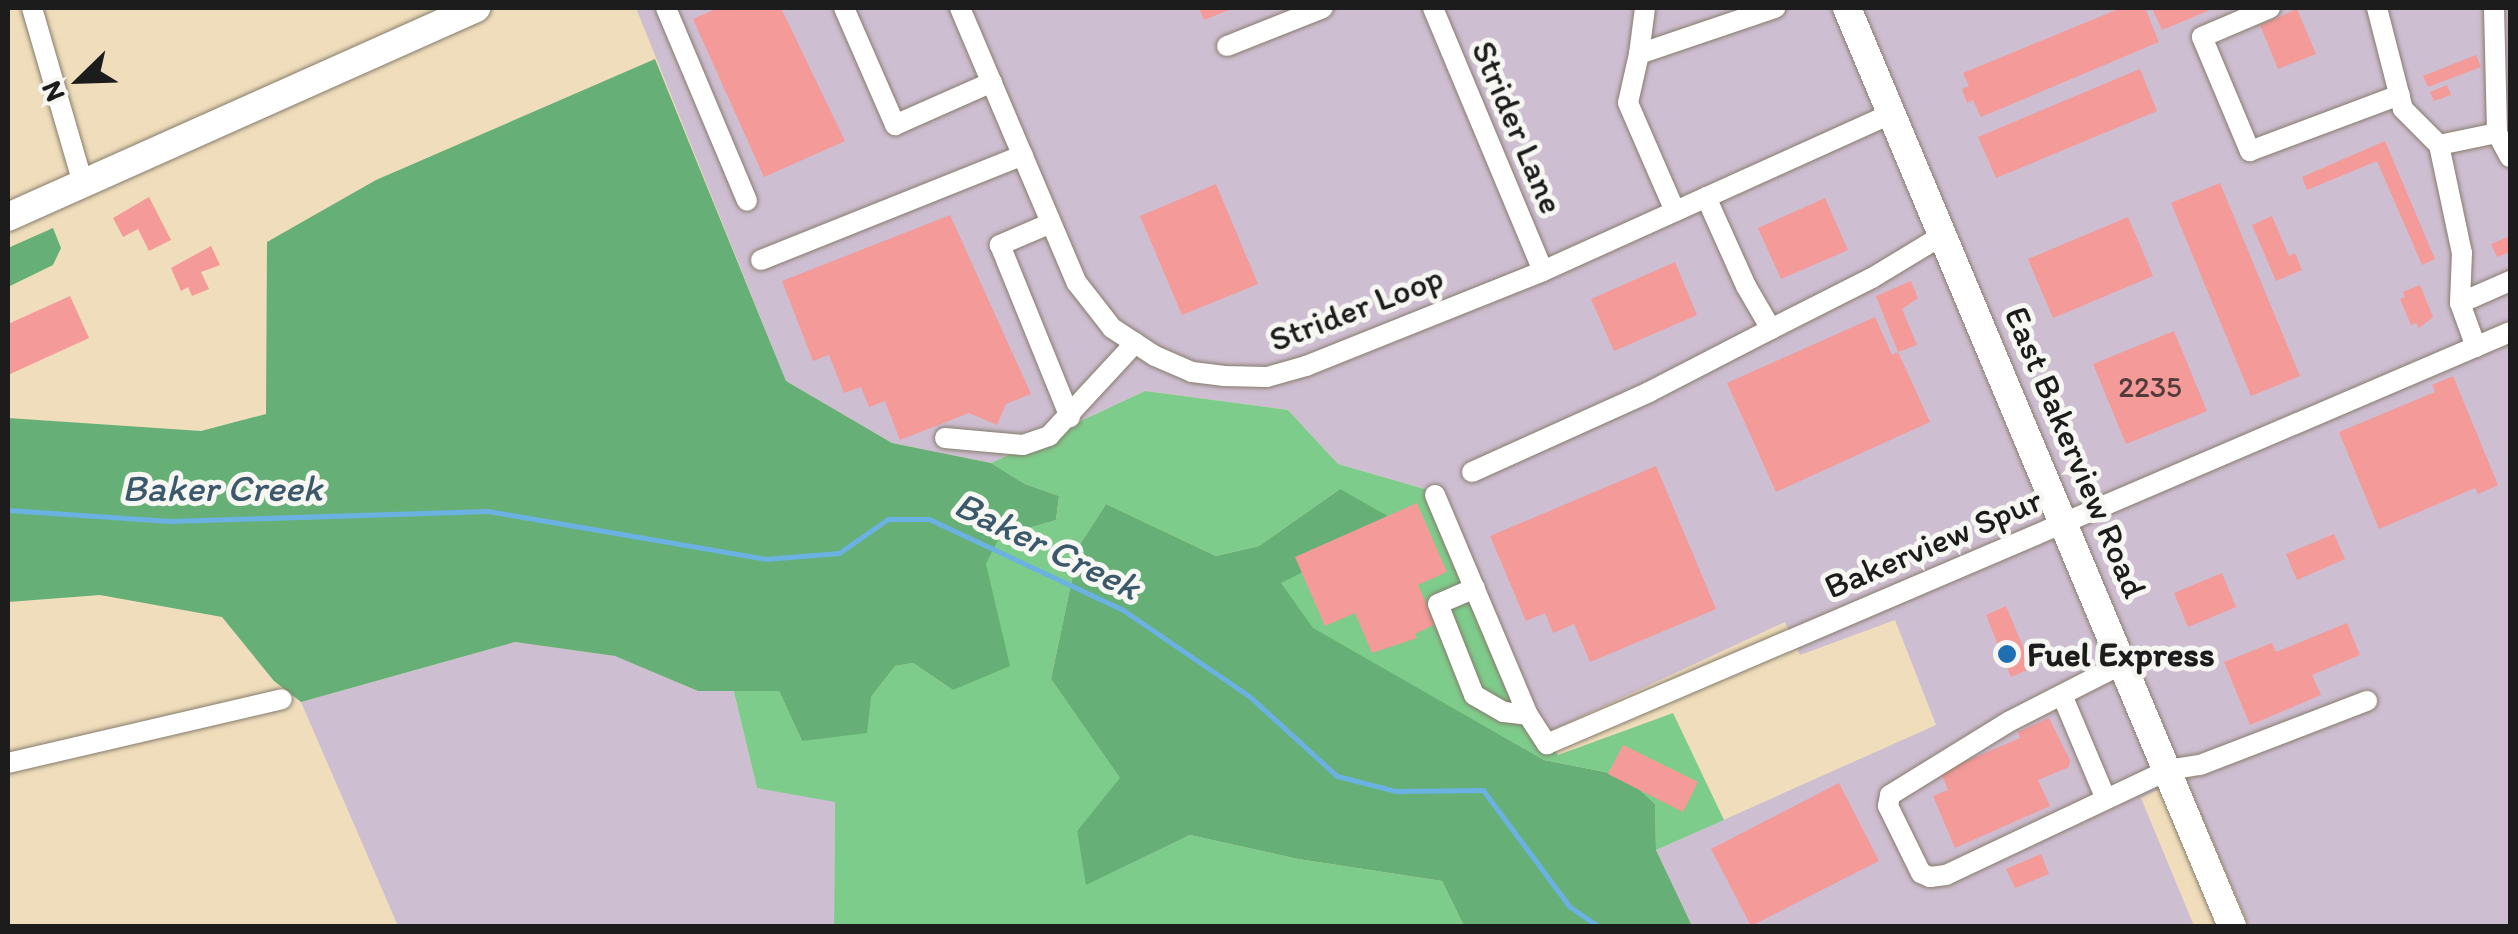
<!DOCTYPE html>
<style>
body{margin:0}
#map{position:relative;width:2518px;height:934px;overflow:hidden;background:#efddbb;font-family:Itim,sans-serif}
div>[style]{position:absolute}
.industrial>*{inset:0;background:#cebed1}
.green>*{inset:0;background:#7ecc8c}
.forest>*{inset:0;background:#66b078}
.stream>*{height:5px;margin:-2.5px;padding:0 2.5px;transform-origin:2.5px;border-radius:2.5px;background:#6bb1e2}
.building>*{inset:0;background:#f49a99}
.roads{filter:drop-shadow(0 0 2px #867c6c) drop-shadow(0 0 2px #867c6c)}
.minor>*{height:20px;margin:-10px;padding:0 10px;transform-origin:10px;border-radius:10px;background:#fff}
.major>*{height:28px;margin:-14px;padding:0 14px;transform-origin:14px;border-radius:14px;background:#fff}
.dots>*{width:28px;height:28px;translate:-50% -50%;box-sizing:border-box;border:5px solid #f6f6f2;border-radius:50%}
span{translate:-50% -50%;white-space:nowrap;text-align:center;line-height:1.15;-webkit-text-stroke:10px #f6f6f2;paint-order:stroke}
.number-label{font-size:30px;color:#523c3b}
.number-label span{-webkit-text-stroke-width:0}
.street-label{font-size:35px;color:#1c1c1c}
.poi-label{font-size:35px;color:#1c1c1c;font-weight:700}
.left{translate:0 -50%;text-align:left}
.water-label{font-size:38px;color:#3c586b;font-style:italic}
.frame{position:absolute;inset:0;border:10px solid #1c1c1c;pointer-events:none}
.north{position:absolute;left:30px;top:30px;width:100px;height:100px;-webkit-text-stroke:8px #f6f6f2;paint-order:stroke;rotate:247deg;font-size:28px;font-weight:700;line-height:40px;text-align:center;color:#1c1c1c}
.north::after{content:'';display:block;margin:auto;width:35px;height:45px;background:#1c1c1c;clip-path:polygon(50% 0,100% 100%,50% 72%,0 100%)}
</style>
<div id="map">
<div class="industrial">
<div style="clip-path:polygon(636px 8px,2510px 8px,2510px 926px,2249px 926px,2185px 777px,2141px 798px,2194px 926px,1692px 926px,1656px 850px,1936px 725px,1895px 620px,1800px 655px,1785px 622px,1546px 733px,1428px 490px,1338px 464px,1288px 410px,1145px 391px,991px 463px,892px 443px,786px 381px)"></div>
<div style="clip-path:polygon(515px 642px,616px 656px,698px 691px,733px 688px,757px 788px,835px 801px,834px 926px,398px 926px,301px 702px)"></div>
</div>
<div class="green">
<div style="clip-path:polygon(1145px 391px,1288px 410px,1338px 464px,1428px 490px,1558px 755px,1673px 713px,1724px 820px,1656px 850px,1655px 804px,1625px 776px,1544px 760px,1313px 629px,1280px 583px,1340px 489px,1259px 546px,1216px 556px,1106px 504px,1079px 546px,1051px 679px,1121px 779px,1077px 831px,1087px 884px,1190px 835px,1298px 859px,1442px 881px,1464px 926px,834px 926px,835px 802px,757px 788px,733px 688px,779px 691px,802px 741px,871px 697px,895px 666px,913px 663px,953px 690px,986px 564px,999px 536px,1056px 520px,1059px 496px,1025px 484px,991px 463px)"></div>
</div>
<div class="forest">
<div style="clip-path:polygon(655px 59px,786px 381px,892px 443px,991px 463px,1025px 484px,1059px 496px,1056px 520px,1000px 536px,986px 564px,1010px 666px,953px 690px,913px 663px,895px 666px,871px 697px,867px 733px,802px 741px,779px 691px,698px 691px,615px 656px,515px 642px,301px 702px,274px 681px,222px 617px,100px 595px,8px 602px,8px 418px,201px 431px,266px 414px,267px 242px,376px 180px)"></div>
<div style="clip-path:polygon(53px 228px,61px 248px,53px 265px,8px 287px,8px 248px)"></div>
<div style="clip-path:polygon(1340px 489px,1400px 523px,1281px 583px,1313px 628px,1544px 760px,1625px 776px,1655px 804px,1656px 850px,1692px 926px,1464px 926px,1442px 881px,1298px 859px,1190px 835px,1086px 885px,1077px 831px,1120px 778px,1051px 679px,1079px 546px,1106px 504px,1216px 556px,1259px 546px)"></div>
</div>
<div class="stream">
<div style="left:8px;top:510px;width:162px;rotate:3.9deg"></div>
<div style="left:170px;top:521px;width:318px;rotate:-1.8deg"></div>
<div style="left:488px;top:511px;width:281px;rotate:9.8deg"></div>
<div style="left:765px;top:559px;width:74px;rotate:-4.6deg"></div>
<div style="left:839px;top:553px;width:60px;rotate:-34.8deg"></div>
<div style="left:888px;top:519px;width:41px"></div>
<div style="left:929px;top:519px;width:214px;rotate:25.1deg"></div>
<div style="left:1123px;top:610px;width:153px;rotate:34.3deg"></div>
<div style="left:1249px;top:696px;width:119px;rotate:42.3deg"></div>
<div style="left:1337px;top:776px;width:61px;rotate:14.3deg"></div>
<div style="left:1396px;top:791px;width:87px;rotate:-0.7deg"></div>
<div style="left:1483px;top:790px;width:146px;rotate:53.4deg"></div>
<div style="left:1570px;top:907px;width:34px;rotate:34deg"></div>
</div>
<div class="building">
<div style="clip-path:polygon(718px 8px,781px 8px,845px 141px,764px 177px,693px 19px)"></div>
<div style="clip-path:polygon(1199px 8px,1234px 8px,1204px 20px)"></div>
<div style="clip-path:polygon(2121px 8px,2145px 8px,2159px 42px,1981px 117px,1973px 100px,1967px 103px,1962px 89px,1969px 86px,1963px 73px)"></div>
<div style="clip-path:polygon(2152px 8px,2215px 8px,2162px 30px)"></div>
<div style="clip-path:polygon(2297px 9px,2316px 54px,2278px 69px,2260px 25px)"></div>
<div style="clip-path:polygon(2476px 55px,2481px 67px,2428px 87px,2423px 76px)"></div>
<div style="clip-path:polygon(2140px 69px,2157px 111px,1996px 178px,1978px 137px)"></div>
<div style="clip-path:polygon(2447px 85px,2451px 95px,2434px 101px,2430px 92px)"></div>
<div style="clip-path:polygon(2385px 141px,2435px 259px,2422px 265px,2377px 161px,2307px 190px,2302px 177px)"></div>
<div style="clip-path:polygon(2220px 183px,2300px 376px,2251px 396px,2171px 203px)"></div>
<div style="clip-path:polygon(1216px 184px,1258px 284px,1182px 315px,1140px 216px)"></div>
<div style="clip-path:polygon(149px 197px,171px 240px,149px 251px,138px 229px,123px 237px,113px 218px)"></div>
<div style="clip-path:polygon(1825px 198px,1848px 250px,1781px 279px,1758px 228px)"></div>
<div style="clip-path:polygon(950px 215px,1031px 394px,1006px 404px,997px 425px,969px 413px,900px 440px,885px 401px,869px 407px,861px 387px,844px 393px,829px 355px,813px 361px,782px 281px)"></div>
<div style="clip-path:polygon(2272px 216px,2289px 256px,2295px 253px,2302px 270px,2276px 281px,2252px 225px)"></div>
<div style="clip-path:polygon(2128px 217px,2153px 276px,2053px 318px,2028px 259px)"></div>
<div style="clip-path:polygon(2510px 236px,2510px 252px,2497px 257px,2491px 244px)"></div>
<div style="clip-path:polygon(211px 246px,220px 265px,201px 272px,209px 289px,192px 296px,188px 287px,181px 291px,171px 268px)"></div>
<div style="clip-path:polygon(1675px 262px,1697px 315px,1614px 351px,1591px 299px)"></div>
<div style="clip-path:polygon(1911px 281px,1918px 298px,1902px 309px,1917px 345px,1898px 352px,1876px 296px)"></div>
<div style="clip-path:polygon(2420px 285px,2433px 317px,2419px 328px,2416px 323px,2411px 325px,2400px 299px,2405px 297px,2403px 292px)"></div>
<div style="clip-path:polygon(70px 296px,89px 338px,8px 375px,8px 324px)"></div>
<div style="clip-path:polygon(1875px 317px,1892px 355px,1898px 352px,1930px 422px,1776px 492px,1727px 383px)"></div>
<div style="clip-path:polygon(2174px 331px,2207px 411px,2126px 444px,2093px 364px)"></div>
<div style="clip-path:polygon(2453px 376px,2498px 485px,2478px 494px,2475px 488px,2379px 529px,2339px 432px,2435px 392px,2432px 385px)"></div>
<div style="clip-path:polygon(1656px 466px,1716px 609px,1590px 662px,1574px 624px,1553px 633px,1545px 613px,1526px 621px,1490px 536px)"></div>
<div style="clip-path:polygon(1417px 503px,1447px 572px,1418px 585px,1436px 624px,1415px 634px,1417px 638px,1372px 653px,1355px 613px,1325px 626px,1295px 557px)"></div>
<div style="clip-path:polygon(2334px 534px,2345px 559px,2297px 580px,2286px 554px)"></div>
<div style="clip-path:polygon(2222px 573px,2236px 607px,2188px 627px,2174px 593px)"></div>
<div style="clip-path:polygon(2006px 606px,2032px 668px,2011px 677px,1986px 615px)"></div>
<div style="clip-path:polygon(2347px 623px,2360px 655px,2312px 675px,2321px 695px,2250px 725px,2224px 662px,2272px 643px,2276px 652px)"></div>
<div style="clip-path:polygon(2049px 718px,2070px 760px,2069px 767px,2038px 780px,2050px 806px,1955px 848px,1933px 796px,1948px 790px,1941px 772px,2020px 738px,2018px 732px)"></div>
<div style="clip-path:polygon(1623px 745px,1698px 782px,1683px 812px,1608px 774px)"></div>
<div style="clip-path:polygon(1839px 783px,1879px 861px,1751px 926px,1711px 849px)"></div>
<div style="clip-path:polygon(2041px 854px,2049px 874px,2015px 888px,2006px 869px)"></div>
</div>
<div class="roads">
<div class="minor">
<div style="left:32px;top:8px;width:183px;rotate:73.8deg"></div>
<div style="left:666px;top:8px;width:209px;rotate:67.2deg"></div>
<div style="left:844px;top:8px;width:128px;rotate:66.4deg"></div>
<div style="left:895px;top:125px;width:106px;rotate:-23.9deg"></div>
<div style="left:960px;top:8px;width:299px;rotate:67deg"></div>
<div style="left:1077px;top:283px;width:57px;rotate:52.1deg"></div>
<div style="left:1112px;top:328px;width:51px;rotate:33.1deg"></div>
<div style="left:1155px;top:356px;width:40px;rotate:23.4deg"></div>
<div style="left:1192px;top:372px;width:31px;rotate:7deg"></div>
<div style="left:1223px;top:376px;width:44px;rotate:1.3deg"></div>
<div style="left:1267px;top:377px;width:41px;rotate:-15.8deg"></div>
<div style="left:1306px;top:366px;width:255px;rotate:-21.8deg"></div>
<div style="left:1543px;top:271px;width:382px;rotate:-24.3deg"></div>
<div style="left:1433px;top:8px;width:285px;rotate:67.3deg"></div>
<div style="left:1645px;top:8px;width:46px;rotate:97.4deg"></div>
<div style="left:1639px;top:54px;width:144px;rotate:-18.7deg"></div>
<div style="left:2270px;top:8px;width:74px;rotate:156.9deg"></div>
<div style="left:2202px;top:37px;width:124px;rotate:67.2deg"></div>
<div style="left:2250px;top:151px;width:160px;rotate:-20.5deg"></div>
<div style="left:2377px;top:8px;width:104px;rotate:75.6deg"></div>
<div style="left:2403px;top:109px;width:51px;rotate:45deg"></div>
<div style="left:2439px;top:145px;width:110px;rotate:78deg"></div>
<div style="left:2462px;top:253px;width:50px;rotate:92.3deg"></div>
<div style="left:2494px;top:8px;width:125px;rotate:88.6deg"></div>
<div style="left:2497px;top:133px;width:27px;rotate:62deg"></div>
<div style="left:1227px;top:46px;width:103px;rotate:-21.6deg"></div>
<div style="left:1639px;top:54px;width:50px;rotate:102.7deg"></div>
<div style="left:1628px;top:103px;width:118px;rotate:66.5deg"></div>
<div style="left:2439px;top:145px;width:59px;rotate:-11.7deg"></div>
<div style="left:1706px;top:197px;width:98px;rotate:65.8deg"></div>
<div style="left:1746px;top:286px;width:50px;rotate:59.8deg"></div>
<div style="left:1771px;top:329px;width:113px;rotate:-26.8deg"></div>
<div style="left:1872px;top:278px;width:83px;rotate:-31.2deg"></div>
<div style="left:1051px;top:223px;width:56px;rotate:156.7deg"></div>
<div style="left:1000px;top:245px;width:186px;rotate:67.9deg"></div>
<div style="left:761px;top:260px;width:282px;rotate:-21.8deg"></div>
<div style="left:2476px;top:347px;width:47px;rotate:-110deg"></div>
<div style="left:2460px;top:303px;width:55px;rotate:-23.7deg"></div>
<div style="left:945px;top:438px;width:78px;rotate:5.1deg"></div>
<div style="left:1023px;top:445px;width:28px;rotate:-19deg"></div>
<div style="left:1049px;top:436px;width:127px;rotate:-47.2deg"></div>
<div style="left:1472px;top:472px;width:194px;rotate:-24.3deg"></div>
<div style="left:1649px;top:392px;width:137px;rotate:-27.3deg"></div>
<div style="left:1435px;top:495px;width:239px;rotate:67.1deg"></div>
<div style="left:1528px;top:715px;width:35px;rotate:57deg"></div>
<div style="left:1547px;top:744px;width:1047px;rotate:-23.16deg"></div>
<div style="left:1475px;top:588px;width:40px;rotate:156.6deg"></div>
<div style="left:1438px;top:604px;width:98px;rotate:68.4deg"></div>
<div style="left:1474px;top:695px;width:34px;rotate:30deg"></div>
<div style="left:1504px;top:712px;width:24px;rotate:7deg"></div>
<div style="left:2124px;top:663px;width:128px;rotate:153deg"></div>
<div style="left:2010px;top:721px;width:141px;rotate:148.3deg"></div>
<div style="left:1890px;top:795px;width:11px;rotate:100deg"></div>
<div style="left:1888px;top:806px;width:75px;rotate:63.8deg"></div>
<div style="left:1921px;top:873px;width:10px;rotate:24deg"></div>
<div style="left:1930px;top:877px;width:16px;rotate:-7deg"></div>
<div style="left:1946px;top:875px;width:246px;rotate:-25.3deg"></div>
<div style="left:2168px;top:770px;width:32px;rotate:-9deg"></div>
<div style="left:2200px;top:765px;width:179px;rotate:-21deg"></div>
<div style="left:2062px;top:695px;width:113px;rotate:67.1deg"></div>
<div style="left:8px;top:763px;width:281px;rotate:-13.1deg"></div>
</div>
<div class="major">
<div style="left:1847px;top:8px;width:995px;rotate:67.25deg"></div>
<div style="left:8px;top:217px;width:513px;rotate:-24.06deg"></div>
</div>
</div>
<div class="dots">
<div style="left:2007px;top:654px;background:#1f6fb2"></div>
</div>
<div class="number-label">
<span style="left:2150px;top:387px">2235</span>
</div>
<div class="street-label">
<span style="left:1518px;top:127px;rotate:67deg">Strider Lane</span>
<span style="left:1356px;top:308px;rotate:-21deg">Strider Loop</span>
<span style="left:2076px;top:452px;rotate:67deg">East Bakerview Road</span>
<span style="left:1933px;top:543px;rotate:-23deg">Bakerview Spur</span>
</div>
<div class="poi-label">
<span class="left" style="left:2027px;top:654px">Fuel Express</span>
</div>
<div class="water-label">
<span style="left:222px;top:489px">Baker Creek</span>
<span style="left:1047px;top:546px;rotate:26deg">Baker Creek</span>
</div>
<div class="frame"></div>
<div class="north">N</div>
</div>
